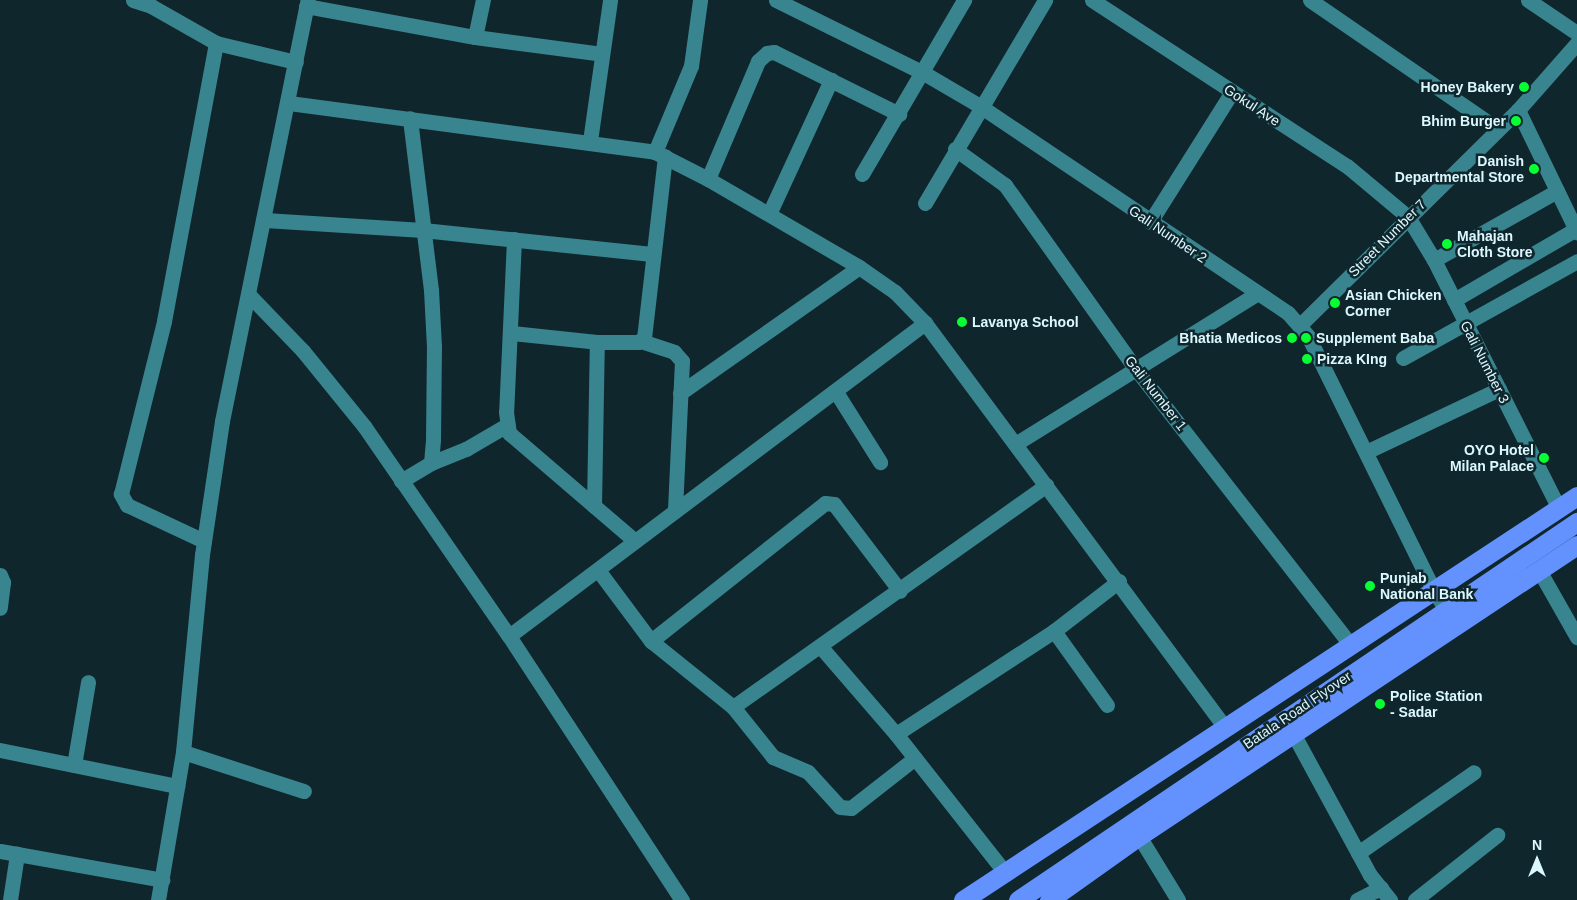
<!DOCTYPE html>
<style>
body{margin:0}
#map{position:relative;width:1577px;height:900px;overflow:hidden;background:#10262d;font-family:Helvetica,sans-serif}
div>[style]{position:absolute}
.minor>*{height:15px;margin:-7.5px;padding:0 7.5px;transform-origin:7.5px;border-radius:7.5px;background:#39858f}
.major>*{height:19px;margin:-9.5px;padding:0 9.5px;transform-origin:9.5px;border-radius:9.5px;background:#6392ff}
.major-bridge>*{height:19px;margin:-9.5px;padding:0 9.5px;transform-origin:9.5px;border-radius:9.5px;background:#6392ff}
.dots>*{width:14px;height:14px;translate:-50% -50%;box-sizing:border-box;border:2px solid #10262d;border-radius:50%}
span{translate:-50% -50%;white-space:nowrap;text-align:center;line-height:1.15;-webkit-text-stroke:5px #10262d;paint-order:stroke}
.poi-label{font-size:14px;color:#dcf8ff;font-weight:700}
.right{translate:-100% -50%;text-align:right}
.left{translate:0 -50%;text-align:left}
.street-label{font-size:14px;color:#dcf8ff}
.north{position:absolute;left:1512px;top:835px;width:50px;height:50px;-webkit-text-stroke:4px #10262d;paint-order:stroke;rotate:0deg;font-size:14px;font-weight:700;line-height:20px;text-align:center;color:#dcf8ff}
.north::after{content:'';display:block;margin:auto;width:18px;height:22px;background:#dcf8ff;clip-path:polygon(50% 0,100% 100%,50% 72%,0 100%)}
</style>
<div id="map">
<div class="minor">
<div style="left:133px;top:0;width:19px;rotate:18deg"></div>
<div style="left:151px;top:6px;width:75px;rotate:29.6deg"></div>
<div style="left:216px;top:43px;width:82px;rotate:13.4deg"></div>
<div style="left:776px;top:0;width:163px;rotate:26.3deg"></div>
<div style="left:922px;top:72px;width:67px;rotate:30.4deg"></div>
<div style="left:980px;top:106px;width:371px;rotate:33.9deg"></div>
<div style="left:1288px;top:313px;width:30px;rotate:49deg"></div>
<div style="left:1308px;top:336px;width:284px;rotate:63.7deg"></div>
<div style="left:1434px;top:591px;width:35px;rotate:57deg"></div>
<div style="left:1092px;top:0;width:304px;rotate:33.1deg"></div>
<div style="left:1347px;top:166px;width:80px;rotate:39.9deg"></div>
<div style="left:1408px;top:217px;width:50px;rotate:58.8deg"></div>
<div style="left:1434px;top:260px;width:279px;rotate:63.3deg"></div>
<div style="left:1310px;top:0;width:228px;rotate:34.5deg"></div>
<div style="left:1528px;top:0;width:59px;rotate:34deg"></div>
<div style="left:306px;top:6px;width:172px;rotate:10.4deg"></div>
<div style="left:475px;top:37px;width:128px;rotate:7.6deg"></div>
<div style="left:475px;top:37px;width:38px;rotate:-78deg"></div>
<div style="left:289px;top:103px;width:369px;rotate:7.6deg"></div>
<div style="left:655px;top:152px;width:59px;rotate:27deg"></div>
<div style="left:708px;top:179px;width:175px;rotate:30.2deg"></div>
<div style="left:859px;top:267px;width:44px;rotate:34.8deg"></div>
<div style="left:895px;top:292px;width:43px;rotate:45.9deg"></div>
<div style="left:925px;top:323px;width:502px;rotate:53.43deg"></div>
<div style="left:1518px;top:110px;width:136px;rotate:64.2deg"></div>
<div style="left:590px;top:141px;width:142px;rotate:-81.9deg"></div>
<div style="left:955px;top:149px;width:62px;rotate:35.8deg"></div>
<div style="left:1005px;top:185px;width:224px;rotate:54.6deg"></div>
<div style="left:1135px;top:368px;width:351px;rotate:52.1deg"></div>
<div style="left:655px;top:152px;width:93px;rotate:-67.3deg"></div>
<div style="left:691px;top:66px;width:67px;rotate:-82.2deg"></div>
<div style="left:862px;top:174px;width:202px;rotate:-59.6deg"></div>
<div style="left:708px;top:179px;width:128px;rotate:-67deg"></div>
<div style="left:758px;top:61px;width:12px;rotate:-42deg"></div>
<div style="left:767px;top:53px;width:7px;rotate:-8deg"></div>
<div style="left:774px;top:52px;width:140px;rotate:26.4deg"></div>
<div style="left:925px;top:203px;width:236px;rotate:-59.4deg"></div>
<div style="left:769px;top:214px;width:148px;rotate:-65.2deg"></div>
<div style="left:265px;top:220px;width:158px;rotate:3.6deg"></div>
<div style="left:423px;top:230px;width:230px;rotate:6deg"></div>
<div style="left:1150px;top:222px;width:154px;rotate:-57.8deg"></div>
<div style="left:514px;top:239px;width:173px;rotate:92.6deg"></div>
<div style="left:506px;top:412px;width:21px;rotate:82deg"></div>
<div style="left:509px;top:433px;width:166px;rotate:40.6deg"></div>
<div style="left:1434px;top:260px;width:141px;rotate:-29.3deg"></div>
<div style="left:249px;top:295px;width:78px;rotate:46deg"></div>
<div style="left:303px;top:351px;width:97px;rotate:50.9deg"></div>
<div style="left:364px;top:426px;width:255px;rotate:55.4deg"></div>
<div style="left:509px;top:636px;width:316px;rotate:56.8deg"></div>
<div style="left:1454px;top:300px;width:141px;rotate:-30.2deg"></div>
<div style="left:1300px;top:325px;width:306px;rotate:-44.6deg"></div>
<div style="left:1518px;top:110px;width:89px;rotate:-48.6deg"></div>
<div style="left:512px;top:333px;width:85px;rotate:6deg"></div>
<div style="left:597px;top:342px;width:41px"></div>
<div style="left:638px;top:342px;width:7px;rotate:-34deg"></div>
<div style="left:644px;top:338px;width:183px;rotate:-83.4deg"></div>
<div style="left:641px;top:341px;width:35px;rotate:18deg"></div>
<div style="left:674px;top:352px;width:12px;rotate:48deg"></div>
<div style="left:682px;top:361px;width:150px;rotate:92.7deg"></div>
<div style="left:1403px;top:358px;width:199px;rotate:-29.1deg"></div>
<div style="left:836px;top:392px;width:83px;rotate:57.8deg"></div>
<div style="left:680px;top:393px;width:219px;rotate:-35.1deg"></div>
<div style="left:1017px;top:443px;width:282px;rotate:-31.9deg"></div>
<div style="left:1368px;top:451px;width:145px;rotate:-25.3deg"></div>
<div style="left:431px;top:463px;width:38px;rotate:-22deg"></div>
<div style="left:466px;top:449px;width:48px;rotate:-30.3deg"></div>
<div style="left:401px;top:481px;width:35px;rotate:-31deg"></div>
<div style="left:431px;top:463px;width:23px;rotate:-85deg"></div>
<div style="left:433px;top:440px;width:93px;rotate:-89.4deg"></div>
<div style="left:434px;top:347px;width:57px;rotate:-93deg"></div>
<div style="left:431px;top:290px;width:173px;rotate:-97deg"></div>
<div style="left:594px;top:506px;width:164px;rotate:-89deg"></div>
<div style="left:204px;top:541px;width:85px;rotate:-154.9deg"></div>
<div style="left:127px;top:505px;width:13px;rotate:-119deg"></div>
<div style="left:121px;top:494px;width:178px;rotate:-76deg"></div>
<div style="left:164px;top:321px;width:283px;rotate:-79.4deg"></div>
<div style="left:598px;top:570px;width:89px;rotate:53.3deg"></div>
<div style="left:651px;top:641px;width:105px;rotate:38.8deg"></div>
<div style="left:733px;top:707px;width:64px;rotate:51.3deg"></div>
<div style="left:773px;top:757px;width:38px;rotate:23deg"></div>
<div style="left:808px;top:772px;width:47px;rotate:47.6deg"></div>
<div style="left:840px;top:807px;width:11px;rotate:5deg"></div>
<div style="left:851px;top:808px;width:81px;rotate:-38deg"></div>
<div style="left:1540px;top:572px;width:75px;rotate:60.4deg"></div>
<div style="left:0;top:575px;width:8px;rotate:67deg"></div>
<div style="left:3px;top:582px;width:26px;rotate:97deg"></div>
<div style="left:1054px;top:631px;width:91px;rotate:54.4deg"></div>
<div style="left:509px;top:636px;width:521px;rotate:-36.96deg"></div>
<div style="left:651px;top:641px;width:222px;rotate:-38.4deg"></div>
<div style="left:825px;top:503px;width:9px;rotate:6deg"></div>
<div style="left:834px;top:504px;width:109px;rotate:52.8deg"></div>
<div style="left:820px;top:646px;width:116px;rotate:49.2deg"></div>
<div style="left:896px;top:734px;width:189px;rotate:-33.1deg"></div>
<div style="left:1054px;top:631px;width:82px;rotate:-37.6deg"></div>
<div style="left:733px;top:707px;width:384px;rotate:-35.3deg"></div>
<div style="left:896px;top:734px;width:178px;rotate:51.8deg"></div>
<div style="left:1294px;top:735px;width:159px;rotate:61.5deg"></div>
<div style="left:1370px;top:875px;width:32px;rotate:51deg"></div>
<div style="left:0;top:750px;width:181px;rotate:11.5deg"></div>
<div style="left:183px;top:752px;width:127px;rotate:17.9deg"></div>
<div style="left:74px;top:765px;width:84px;rotate:-80.4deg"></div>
<div style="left:1139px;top:836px;width:75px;rotate:58.6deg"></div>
<div style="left:0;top:851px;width:165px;rotate:10.1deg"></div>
<div style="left:1358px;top:853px;width:141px;rotate:-34.9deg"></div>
<div style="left:10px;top:900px;width:47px;rotate:-81.3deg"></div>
<div style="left:158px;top:900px;width:150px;rotate:-80.4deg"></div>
<div style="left:183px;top:752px;width:198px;rotate:-84.5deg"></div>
<div style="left:202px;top:555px;width:135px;rotate:-81.5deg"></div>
<div style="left:222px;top:421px;width:430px;rotate:-78.5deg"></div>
<div style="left:1357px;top:900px;width:27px;rotate:-27deg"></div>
<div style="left:1415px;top:900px;width:105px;rotate:-38.4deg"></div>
</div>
<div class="major">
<div style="left:963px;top:900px;width:735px;rotate:-33.34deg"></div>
<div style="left:1049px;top:900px;width:110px;rotate:-35.4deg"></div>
<div style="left:1139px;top:836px;width:526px;rotate:-33.6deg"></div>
</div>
<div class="major-bridge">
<div style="left:1018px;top:900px;width:675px;rotate:-34.07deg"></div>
</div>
<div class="dots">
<div style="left:1524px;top:87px;background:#08ff33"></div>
<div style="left:1516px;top:121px;background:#08ff33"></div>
<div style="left:1534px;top:169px;background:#08ff33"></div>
<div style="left:1447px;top:244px;background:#08ff33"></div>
<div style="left:1335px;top:303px;background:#08ff33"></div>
<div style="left:962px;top:322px;background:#08ff33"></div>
<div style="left:1292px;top:338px;background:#08ff33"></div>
<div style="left:1306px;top:338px;background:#08ff33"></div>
<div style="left:1307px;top:359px;background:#08ff33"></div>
<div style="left:1544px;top:458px;background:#08ff33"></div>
<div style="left:1370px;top:586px;background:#08ff33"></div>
<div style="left:1380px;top:704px;background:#08ff33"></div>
</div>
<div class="poi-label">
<span class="right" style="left:1514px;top:87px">Honey Bakery</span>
<span class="right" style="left:1506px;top:121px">Bhim Burger</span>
<span class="right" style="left:1524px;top:169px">Danish<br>Departmental Store</span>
<span class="left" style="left:1457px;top:244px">Mahajan<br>Cloth Store</span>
<span class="left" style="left:1345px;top:303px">Asian Chicken<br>Corner</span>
<span class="left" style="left:972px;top:322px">Lavanya School</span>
<span class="right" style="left:1282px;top:338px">Bhatia Medicos</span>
<span class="left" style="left:1316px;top:338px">Supplement Baba</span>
<span class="left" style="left:1317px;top:359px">Pizza KIng</span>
<span class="right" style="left:1534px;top:458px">OYO Hotel<br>Milan Palace</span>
<span class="left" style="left:1380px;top:586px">Punjab<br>National Bank</span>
<span class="left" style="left:1390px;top:704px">Police Station<br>- Sadar</span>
</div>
<div class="street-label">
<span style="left:1252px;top:105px;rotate:33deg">Gokul Ave</span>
<span style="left:1168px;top:234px;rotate:34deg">Gali Number 2</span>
<span style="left:1387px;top:238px;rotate:-45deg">Street Number 7</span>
<span style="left:1485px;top:362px;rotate:63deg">Gali Number 3</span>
<span style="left:1156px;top:393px;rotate:52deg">Gali Number 1</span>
<span style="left:1297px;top:710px;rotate:-34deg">Batala Road Flyover</span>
</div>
<div class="north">N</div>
</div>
